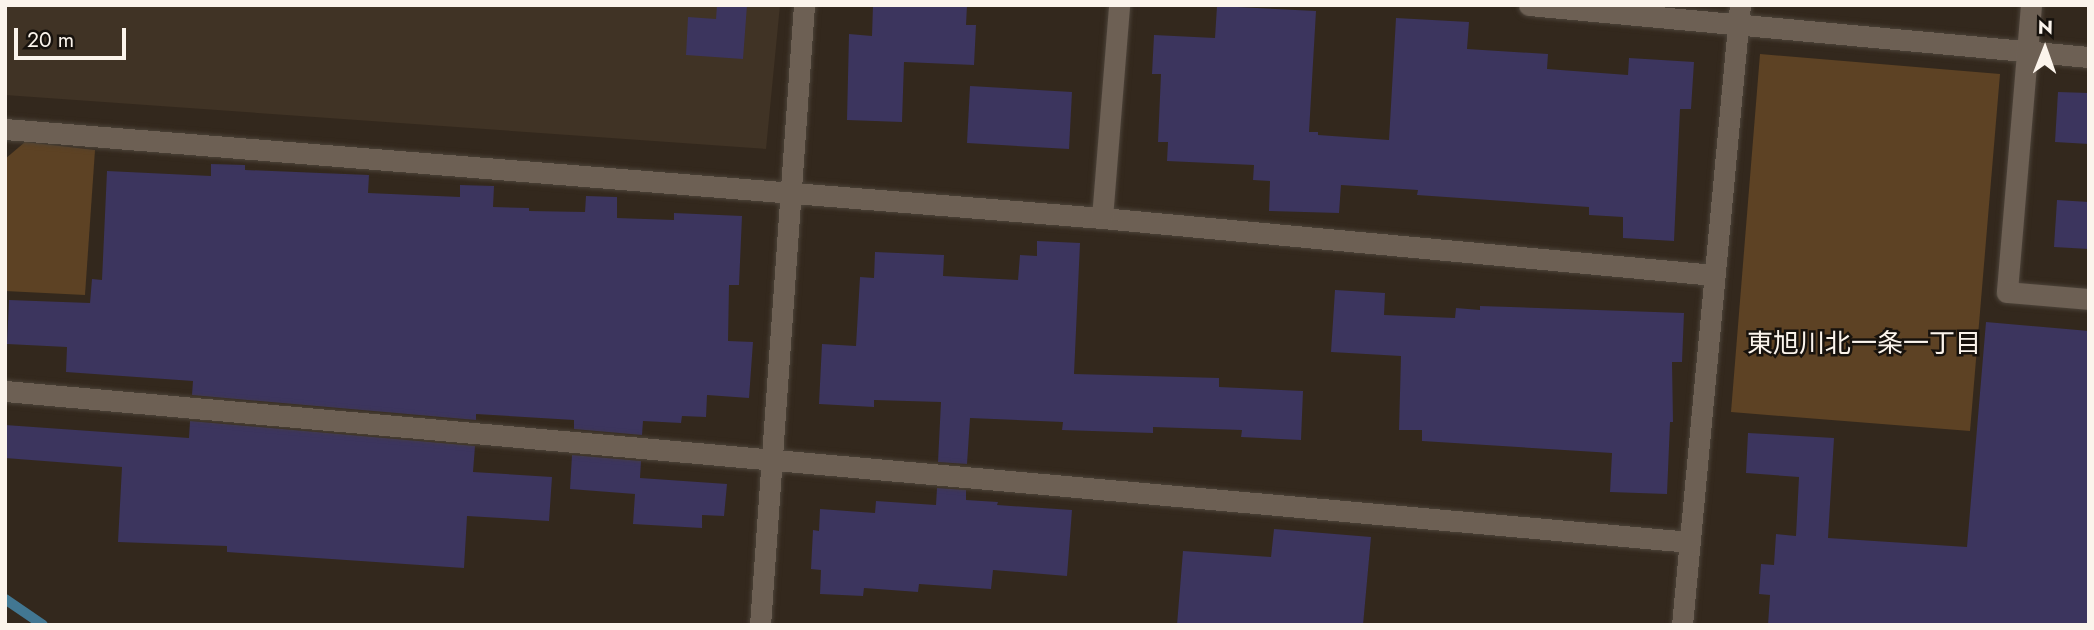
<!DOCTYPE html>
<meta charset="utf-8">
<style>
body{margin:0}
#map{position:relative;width:2094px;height:630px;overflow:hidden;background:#33281d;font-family:Jost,"Noto Sans JP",sans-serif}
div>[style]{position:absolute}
.industrial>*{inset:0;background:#403325}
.green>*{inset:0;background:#5d4224}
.stream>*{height:10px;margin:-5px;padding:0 5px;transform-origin:5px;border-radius:5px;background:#427792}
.building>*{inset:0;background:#3c355e}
.roads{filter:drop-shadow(0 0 2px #4c4339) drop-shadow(0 0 2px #4c4339)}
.minor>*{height:21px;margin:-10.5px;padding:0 10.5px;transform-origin:10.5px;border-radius:10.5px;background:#6d6054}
span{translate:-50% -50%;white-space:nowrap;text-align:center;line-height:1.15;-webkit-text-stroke:5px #17120d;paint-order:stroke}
.neighbourhood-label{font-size:26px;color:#fbf4ec}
.frame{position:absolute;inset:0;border:7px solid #fbf4ec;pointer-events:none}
.north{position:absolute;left:2010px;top:14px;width:70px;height:70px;-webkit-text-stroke:5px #17120d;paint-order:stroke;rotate:1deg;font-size:19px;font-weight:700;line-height:28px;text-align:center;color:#fbf4ec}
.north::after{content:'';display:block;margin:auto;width:24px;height:32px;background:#fbf4ec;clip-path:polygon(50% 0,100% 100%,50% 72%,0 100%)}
.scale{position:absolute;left:14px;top:28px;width:112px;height:32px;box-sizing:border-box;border:4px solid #fbf4ec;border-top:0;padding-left:9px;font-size:21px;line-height:24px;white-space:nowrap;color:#fbf4ec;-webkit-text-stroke:5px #17120d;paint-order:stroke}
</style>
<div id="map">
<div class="industrial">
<div style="clip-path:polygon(5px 5px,780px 5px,766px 149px,5px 95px)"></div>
</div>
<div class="green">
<div style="clip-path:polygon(1760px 54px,2000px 74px,1970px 431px,1731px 412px)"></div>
<div style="clip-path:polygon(25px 142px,95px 150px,85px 295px,5px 291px,5px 159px)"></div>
</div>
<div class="stream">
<div style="left:5px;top:599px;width:46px;rotate:34.4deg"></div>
</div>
<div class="building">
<div style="clip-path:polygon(717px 5px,747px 5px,743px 59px,686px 55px,688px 17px,716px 19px)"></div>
<div style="clip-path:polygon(873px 5px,967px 5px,966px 25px,976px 25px,974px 65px,904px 62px,902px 122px,847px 120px,849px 34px,872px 36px)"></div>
<div style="clip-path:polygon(1217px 6px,1316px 11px,1309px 132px,1318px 132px,1318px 135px,1389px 140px,1396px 18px,1469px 22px,1467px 49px,1548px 54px,1547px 69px,1628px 75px,1629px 58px,1694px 62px,1691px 109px,1680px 109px,1674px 241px,1623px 238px,1623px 217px,1589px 215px,1589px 207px,1417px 195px,1418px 190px,1341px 185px,1339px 213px,1269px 211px,1270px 181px,1253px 180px,1254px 165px,1167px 161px,1168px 142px,1158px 142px,1161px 74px,1152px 74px,1154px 35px,1215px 38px)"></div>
<div style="clip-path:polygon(970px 86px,1072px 92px,1069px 149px,967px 143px)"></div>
<div style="clip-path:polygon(2058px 92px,2089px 93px,2089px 144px,2055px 142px)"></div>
<div style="clip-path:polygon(211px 164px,245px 165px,245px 170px,369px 175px,368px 193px,460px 197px,460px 185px,494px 186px,493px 207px,529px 208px,529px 211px,585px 212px,586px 196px,617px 197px,617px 218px,674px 220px,674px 213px,742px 216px,739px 285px,729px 285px,728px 341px,753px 342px,749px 398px,707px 395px,706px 417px,682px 416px,681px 423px,643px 421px,642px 435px,574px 429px,574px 420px,476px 414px,476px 420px,192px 395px,193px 381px,66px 372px,67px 347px,7px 344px,9px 300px,90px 303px,92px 279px,102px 280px,107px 171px,211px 176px)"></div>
<div style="clip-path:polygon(2057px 200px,2089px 202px,2089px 249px,2054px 247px)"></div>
<div style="clip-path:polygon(1037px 241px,1080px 243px,1074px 374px,1219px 378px,1219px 387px,1303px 391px,1301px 440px,1241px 437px,1242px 430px,1153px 427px,1153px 433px,1062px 430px,1063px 422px,970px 418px,967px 464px,938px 462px,941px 402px,874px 400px,874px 407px,819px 404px,822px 344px,856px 346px,860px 277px,874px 278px,875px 252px,944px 255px,943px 276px,1018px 280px,1020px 255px,1037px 256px)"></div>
<div style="clip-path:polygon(1335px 290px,1385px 293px,1384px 315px,1455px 318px,1456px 308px,1480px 310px,1480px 306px,1684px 313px,1682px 362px,1672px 362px,1673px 422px,1670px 422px,1667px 494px,1610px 492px,1612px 453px,1422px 441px,1422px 430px,1399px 430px,1401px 356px,1331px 352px)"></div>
<div style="clip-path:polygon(1986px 322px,2089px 331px,2089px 625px,1768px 625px,1770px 595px,1759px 594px,1761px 564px,1774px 565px,1776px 534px,1796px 536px,1799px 477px,1746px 473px,1748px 433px,1834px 438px,1828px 538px,1967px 547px)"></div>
<div style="clip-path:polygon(190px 421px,475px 446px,473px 472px,552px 477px,549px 521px,467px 516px,464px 568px,227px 552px,227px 546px,118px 542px,122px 467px,5px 458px,5px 425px,189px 438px)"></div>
<div style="clip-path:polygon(572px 455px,641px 461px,640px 478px,727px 484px,724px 516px,702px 515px,702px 528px,633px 524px,635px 494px,570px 489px)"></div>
<div style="clip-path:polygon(937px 488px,966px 490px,966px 500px,998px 502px,997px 505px,1072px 510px,1067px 576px,993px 570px,991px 589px,919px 584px,918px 592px,864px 588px,863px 596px,820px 594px,821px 570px,811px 569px,813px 530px,819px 531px,820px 509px,875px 513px,876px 501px,936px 505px)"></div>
<div style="clip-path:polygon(1274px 529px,1371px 537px,1363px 625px,1177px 625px,1183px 551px,1271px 557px)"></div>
</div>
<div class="roads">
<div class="minor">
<div style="left:1529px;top:5px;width:562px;rotate:5.31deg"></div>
<div style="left:2031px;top:5px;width:288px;rotate:94.8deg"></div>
<div style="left:2007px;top:292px;width:82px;rotate:4.9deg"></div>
<div style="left:5px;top:129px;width:1101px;rotate:4.64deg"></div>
<div style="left:1102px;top:218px;width:615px;rotate:5.32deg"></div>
<div style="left:1102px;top:218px;width:214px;rotate:-85.4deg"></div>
<div style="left:5px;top:391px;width:1691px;rotate:5.12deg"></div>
<div style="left:760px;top:625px;width:622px;rotate:-85.94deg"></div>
<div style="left:1682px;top:625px;width:623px;rotate:-84.66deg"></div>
</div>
</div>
<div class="neighbourhood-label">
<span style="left:1864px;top:344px">東旭川北一条一丁目</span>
</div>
<div class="frame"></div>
<div class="north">N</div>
<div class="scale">20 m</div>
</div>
